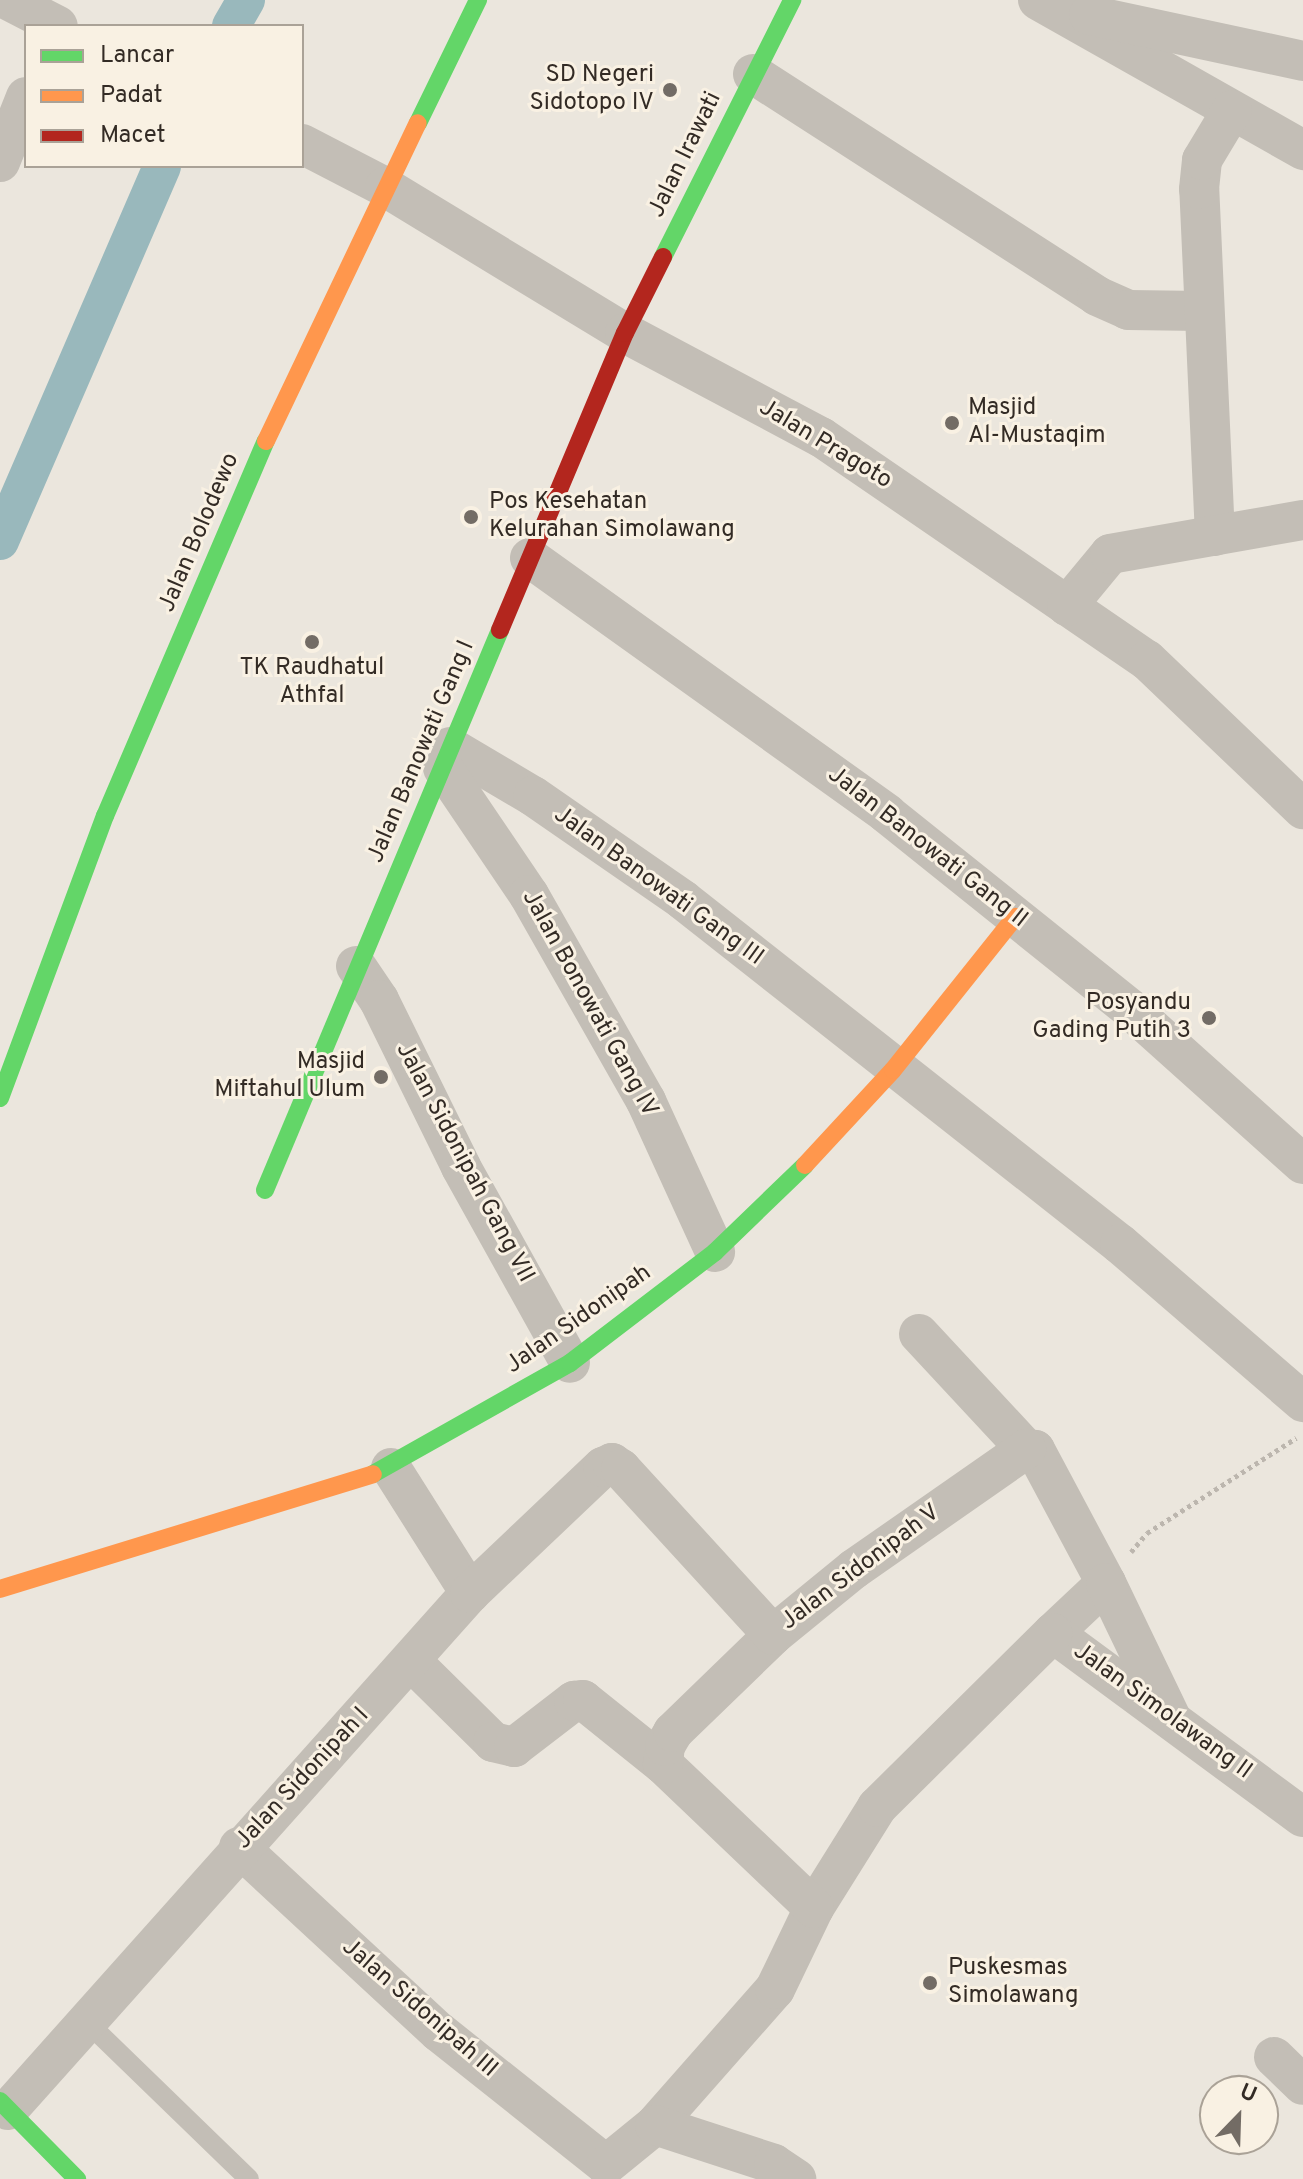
<!DOCTYPE html>
<style>
body{margin:0}
#map{position:relative;width:1303px;height:2179px;overflow:hidden;background:#ebe6dd;font-family:Overpass,sans-serif}
div>[style]{position:absolute}
.canal>*{height:38px;margin:-19px;padding:0 19px;transform-origin:19px;border-radius:19px;background:#99b8bc}
.path>*{height:5px;margin-top:-2.5px;transform-origin:0;background:repeating-linear-gradient(90deg,#bcb6ae 0 4px,transparent 0 8px)}
.lane>*{height:20px;margin:-10px;padding:0 10px;transform-origin:10px;border-radius:10px;background:#c3beb6}
.street>*{height:40px;margin:-20px;padding:0 20px;transform-origin:20px;border-radius:20px;background:#c3beb6}
.fast>*{height:18px;margin:-9px;padding:0 9px;transform-origin:9px;border-radius:9px;background:#63d668}
.slow>*{height:18px;margin:-9px;padding:0 9px;transform-origin:9px;border-radius:9px;background:#ff974d}
.jam>*{height:18px;margin:-9px;padding:0 9px;transform-origin:9px;border-radius:9px;background:#b3261e}
.dots>*{width:22px;height:22px;translate:-50% -50%;box-sizing:border-box;border:4px solid #f9f1e3;border-radius:50%}
span{translate:-50% -50%;white-space:nowrap;text-align:center;line-height:1.15;-webkit-text-stroke:6px #f9f1e3;paint-order:stroke}
.poi-label{font-size:24px;color:#332b25}
.right{translate:-100% -50%;text-align:right}
.left{translate:0 -50%;text-align:left}
.street-label{font-size:24px;color:#332b25}
.legend{position:absolute;left:24px;top:24px;width:280px;height:144px;box-sizing:border-box;background:#f9f1e3;border:2px solid #aaa297;margin:0;padding:10px 14px;list-style:none;font-size:24px;color:#332b25}
.legend li{display:flex;align-items:center;gap:16px;height:40px}
.legend b{width:40px;border:2px solid #aaa297}
.north{position:absolute;left:1199px;top:2075px;width:80px;height:80px;box-sizing:border-box;background:#f9f1e3;border:2px solid #aaa297;border-radius:50%;rotate:23deg;font-size:22px;font-weight:700;line-height:32px;text-align:center;color:#332b25}
.north::after{content:'';display:block;margin:auto;width:28px;height:36px;background:#736c65;clip-path:polygon(50% 0,100% 100%,50% 72%,0 100%)}
</style>
<div id="map">
<div class="canal">
<div style="left:231px;top:26px;width:30px;rotate:-60deg"></div>
<div style="left:0;top:541px;width:408px;rotate:-66.6deg"></div>
</div>
<div class="path">
<div style="left:1131px;top:1552px;width:25px;rotate:-50deg"></div>
<div style="left:1147px;top:1533px;width:177px;rotate:-32.5deg"></div>
</div>
<div class="lane">
<div style="left:88px;top:2023px;width:224px;rotate:44.1deg"></div>
</div>
<div class="street">
<div style="left:8px;top:0;width:56px;rotate:27.5deg"></div>
<div style="left:1038px;top:0;width:305px;rotate:29.5deg"></div>
<div style="left:1089px;top:15px;width:219px;rotate:12.1deg"></div>
<div style="left:753px;top:74px;width:409px;rotate:32.8deg"></div>
<div style="left:1097px;top:296px;width:34px;rotate:24deg"></div>
<div style="left:1128px;top:310px;width:74px;rotate:0.8deg"></div>
<div style="left:302px;top:144px;width:93px;rotate:27.4deg"></div>
<div style="left:385px;top:187px;width:281px;rotate:31.3deg"></div>
<div style="left:625px;top:333px;width:222px;rotate:28deg"></div>
<div style="left:821px;top:437px;width:395px;rotate:34.4deg"></div>
<div style="left:1147px;top:660px;width:216px;rotate:43.7deg"></div>
<div style="left:0;top:162px;width:70px;rotate:-68.2deg"></div>
<div style="left:1215px;top:536px;width:347px;rotate:-92.6deg"></div>
<div style="left:1199px;top:189px;width:29px;rotate:-84deg"></div>
<div style="left:1202px;top:160px;width:58px;rotate:-59deg"></div>
<div style="left:530px;top:558px;width:439px;rotate:35.6deg"></div>
<div style="left:887px;top:814px;width:312px;rotate:38.7deg"></div>
<div style="left:1130px;top:1009px;width:232px;rotate:41.9deg"></div>
<div style="left:1067px;top:606px;width:67px;rotate:-50.4deg"></div>
<div style="left:1110px;top:554px;width:196px;rotate:-10deg"></div>
<div style="left:450px;top:747px;width:96px;rotate:30.6deg"></div>
<div style="left:533px;top:796px;width:183px;rotate:34.7deg"></div>
<div style="left:683px;top:900px;width:556px;rotate:38.21deg"></div>
<div style="left:1120px;top:1244px;width:242px;rotate:40.8deg"></div>
<div style="left:443px;top:768px;width:153px;rotate:55.9deg"></div>
<div style="left:529px;top:895px;width:237px;rotate:60.4deg"></div>
<div style="left:646px;top:1101px;width:166px;rotate:65.4deg"></div>
<div style="left:356px;top:966px;width:41px;rotate:55.9deg"></div>
<div style="left:379px;top:1000px;width:186px;rotate:63.8deg"></div>
<div style="left:461px;top:1167px;width:224px;rotate:60.9deg"></div>
<div style="left:919px;top:1334px;width:157px;rotate:47.1deg"></div>
<div style="left:1026px;top:1449px;width:9px;rotate:6deg"></div>
<div style="left:1035px;top:1450px;width:151px;rotate:61.9deg"></div>
<div style="left:1106px;top:1583px;width:73px;rotate:136.7deg"></div>
<div style="left:1053px;top:1633px;width:310px;rotate:36.4deg"></div>
<div style="left:391px;top:1468px;width:148px;rotate:57.7deg"></div>
<div style="left:1106px;top:1583px;width:152px;rotate:64.3deg"></div>
<div style="left:412px;top:1662px;width:114px;rotate:44.6deg"></div>
<div style="left:493px;top:1742px;width:22px;rotate:13deg"></div>
<div style="left:514px;top:1747px;width:76px;rotate:-37.5deg"></div>
<div style="left:574px;top:1701px;width:9px;rotate:-6deg"></div>
<div style="left:583px;top:1700px;width:102px;rotate:38.7deg"></div>
<div style="left:239px;top:1847px;width:272px;rotate:42.8deg"></div>
<div style="left:439px;top:2032px;width:213px;rotate:38.5deg"></div>
<div style="left:606px;top:2165px;width:63px;rotate:-39.2deg"></div>
<div style="left:655px;top:2125px;width:181px;rotate:-48.6deg"></div>
<div style="left:775px;top:1989px;width:90px;rotate:-64.3deg"></div>
<div style="left:814px;top:1908px;width:119px;rotate:-58deg"></div>
<div style="left:877px;top:1807px;width:247px;rotate:-44.7deg"></div>
<div style="left:814px;top:1908px;width:209px;rotate:-136.4deg"></div>
<div style="left:663px;top:1764px;width:18px;rotate:-84deg"></div>
<div style="left:665px;top:1746px;width:16px;rotate:-60deg"></div>
<div style="left:673px;top:1732px;width:139px;rotate:-44.1deg"></div>
<div style="left:773px;top:1635px;width:104px;rotate:-39.2deg"></div>
<div style="left:854px;top:1569px;width:210px;rotate:-34.9deg"></div>
<div style="left:1274px;top:2057px;width:40px;rotate:44deg"></div>
<div style="left:8px;top:2110px;width:693px;rotate:-48.22deg"></div>
<div style="left:470px;top:1593px;width:183px;rotate:-43.5deg"></div>
<div style="left:603px;top:1467px;width:10px;rotate:-24deg"></div>
<div style="left:612px;top:1463px;width:11px;rotate:34deg"></div>
<div style="left:621px;top:1469px;width:225px;rotate:47.5deg"></div>
<div style="left:655px;top:2125px;width:125px;rotate:18.1deg"></div>
<div style="left:774px;top:2164px;width:27px;rotate:34deg"></div>
</div>
<div class="fast">
<div style="left:418px;top:123px;width:137px;rotate:-64deg"></div>
<div style="left:663px;top:257px;width:288px;rotate:-63.3deg"></div>
<div style="left:0;top:1098px;width:301px;rotate:-69.6deg"></div>
<div style="left:105px;top:816px;width:408px;rotate:-66.8deg"></div>
<div style="left:265px;top:1190px;width:607px;rotate:-67.23deg"></div>
<div style="left:373px;top:1474px;width:226px;rotate:-29.4deg"></div>
<div style="left:570px;top:1363px;width:183px;rotate:-37.4deg"></div>
<div style="left:715px;top:1252px;width:125px;rotate:-44deg"></div>
<div style="left:0;top:2101px;width:110px;rotate:45.4deg"></div>
</div>
<div class="slow">
<div style="left:266px;top:441px;width:352px;rotate:-64.5deg"></div>
<div style="left:805px;top:1165px;width:129px;rotate:-47.2deg"></div>
<div style="left:893px;top:1070px;width:196px;rotate:-51.4deg"></div>
<div style="left:0;top:1589px;width:390px;rotate:-17.1deg"></div>
</div>
<div class="jam">
<div style="left:500px;top:630px;width:322px;rotate:-67.2deg"></div>
<div style="left:625px;top:333px;width:85px;rotate:-63.4deg"></div>
</div>
<div class="dots">
<div style="left:670px;top:90px;background:#736c65"></div>
<div style="left:952px;top:423px;background:#736c65"></div>
<div style="left:471px;top:517px;background:#736c65"></div>
<div style="left:312px;top:642px;background:#736c65"></div>
<div style="left:1209px;top:1018px;background:#736c65"></div>
<div style="left:381px;top:1077px;background:#736c65"></div>
<div style="left:930px;top:1983px;background:#736c65"></div>
</div>
<div class="poi-label">
<span class="right" style="left:654px;top:90px">SD Negeri<br>Sidotopo IV</span>
<span class="left" style="left:968px;top:423px">Masjid<br>Al-Mustaqim</span>
<span class="left" style="left:489px;top:517px">Pos Kesehatan<br>Kelurahan Simolawang</span>
<span style="left:312px;top:683px">TK Raudhatul<br>Athfal</span>
<span class="right" style="left:1191px;top:1018px">Posyandu<br>Gading Putih 3</span>
<span class="right" style="left:365px;top:1077px">Masjid<br>Miftahul Ulum</span>
<span class="left" style="left:948px;top:1983px">Puskesmas<br>Simolawang</span>
</div>
<div class="street-label">
<span style="left:686px;top:155px;rotate:-64deg">Jalan Irawati</span>
<span style="left:825px;top:445px;rotate:31deg">Jalan Pragoto</span>
<span style="left:200px;top:533px;rotate:-67deg">Jalan Bolodewo</span>
<span style="left:422px;top:752px;rotate:-67deg">Jalan Banowati Gang I</span>
<span style="left:927px;top:848px;rotate:38deg">Jalan Banowati Gang II</span>
<span style="left:658px;top:887px;rotate:36deg">Jalan Banowati Gang III</span>
<span style="left:589px;top:1004px;rotate:61deg">Jalan Bonowati Gang IV</span>
<span style="left:464px;top:1163px;rotate:62deg">Jalan Sidonipah Gang VII</span>
<span style="left:579px;top:1320px;rotate:-35deg">Jalan Sidonipah</span>
<span style="left:861px;top:1568px;rotate:-37deg">Jalan Sidonipah V</span>
<span style="left:1162px;top:1712px;rotate:36deg">Jalan Simolawang II</span>
<span style="left:303px;top:1779px;rotate:-47deg">Jalan Sidonipah I</span>
<span style="left:419px;top:2009px;rotate:41deg">Jalan Sidonipah III</span>
</div>
<ul class="legend">
<li><b style="height:10px;background:#63d668"></b>Lancar</li>
<li><b style="height:10px;background:#ff974d"></b>Padat</li>
<li><b style="height:10px;background:#b3261e"></b>Macet</li>
</ul>
<div class="north">U</div>
</div>
